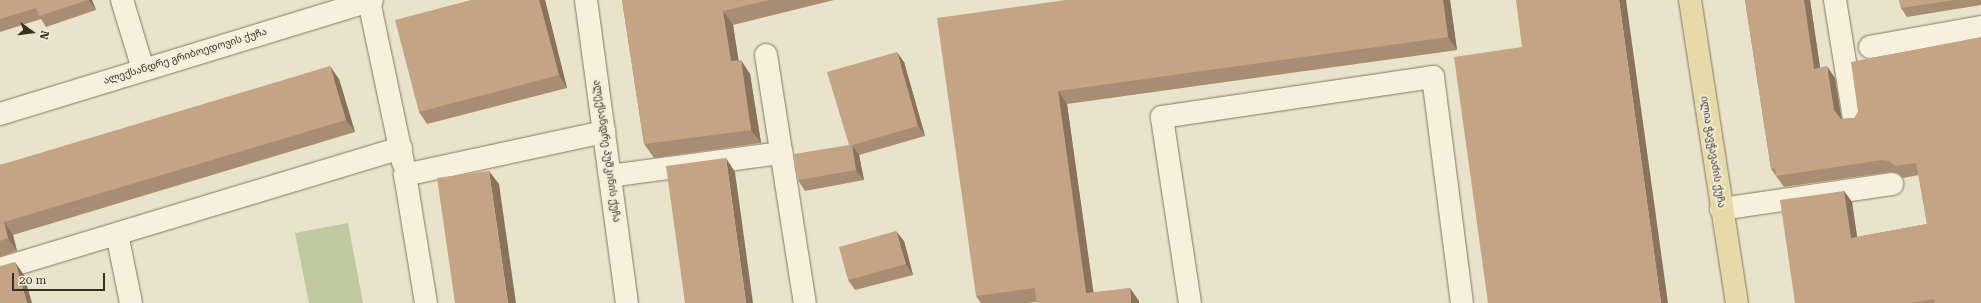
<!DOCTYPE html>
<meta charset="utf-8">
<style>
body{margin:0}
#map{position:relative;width:1981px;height:303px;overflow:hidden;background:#eae3cb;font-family:"Roboto Serif","Noto Sans Georgian",serif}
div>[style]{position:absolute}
.green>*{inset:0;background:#c0c8a0}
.roads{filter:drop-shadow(0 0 1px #857761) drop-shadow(0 0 1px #857761)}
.minor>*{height:22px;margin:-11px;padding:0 11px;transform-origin:11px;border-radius:11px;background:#f6f0dd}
.major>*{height:22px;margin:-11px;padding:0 11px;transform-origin:11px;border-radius:11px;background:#e8d9a8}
.wall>*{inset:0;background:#a98d72}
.shaded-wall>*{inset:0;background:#89735d}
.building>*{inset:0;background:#c4a485}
span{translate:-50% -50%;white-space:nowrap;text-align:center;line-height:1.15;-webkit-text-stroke:3.5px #f2edda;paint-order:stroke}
.street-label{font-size:10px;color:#382e22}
.north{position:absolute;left:12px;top:12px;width:40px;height:40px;-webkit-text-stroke:3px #f2edda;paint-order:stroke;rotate:104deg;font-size:11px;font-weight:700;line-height:16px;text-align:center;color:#382e22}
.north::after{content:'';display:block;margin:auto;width:14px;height:18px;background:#382e22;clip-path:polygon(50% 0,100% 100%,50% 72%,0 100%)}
.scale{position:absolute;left:12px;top:273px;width:93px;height:18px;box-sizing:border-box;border:2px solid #382e22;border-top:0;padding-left:5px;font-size:12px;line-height:14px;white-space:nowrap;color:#382e22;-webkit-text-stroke:3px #f2edda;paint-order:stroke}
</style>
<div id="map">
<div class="green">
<div style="clip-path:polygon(348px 223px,363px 303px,309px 303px,295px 233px)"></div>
</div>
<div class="roads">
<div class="minor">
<div style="left:122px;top:0;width:72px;rotate:73.1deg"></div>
<div style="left:586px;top:0;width:306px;rotate:82.3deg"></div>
<div style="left:1835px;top:0;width:121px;rotate:80.9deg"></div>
<div style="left:369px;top:1px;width:165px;rotate:78.1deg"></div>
<div style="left:1870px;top:47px;width:113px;rotate:-10.2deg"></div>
<div style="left:766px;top:55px;width:251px;rotate:81.1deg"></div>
<div style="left:0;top:114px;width:389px;rotate:-17deg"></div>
<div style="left:610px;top:176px;width:173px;rotate:-7.7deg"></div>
<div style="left:1721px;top:209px;width:173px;rotate:-8.3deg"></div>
<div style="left:117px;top:234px;width:70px;rotate:78.5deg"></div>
<div style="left:0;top:269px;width:419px;rotate:-16.8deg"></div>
<div style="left:426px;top:303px;width:130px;rotate:-99.3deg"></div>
<div style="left:405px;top:175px;width:204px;rotate:-12.2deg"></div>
<div style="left:1190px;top:303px;width:188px;rotate:-98.6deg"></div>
<div style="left:1162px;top:117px;width:274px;rotate:-8.4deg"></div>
<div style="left:1433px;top:77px;width:228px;rotate:82.7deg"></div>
</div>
<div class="major">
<div style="left:1690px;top:0;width:307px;rotate:81.2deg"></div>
</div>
</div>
<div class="wall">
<div style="clip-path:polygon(0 0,92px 0,96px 10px,46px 27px,41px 19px,0 32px)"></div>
<div style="clip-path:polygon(471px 0,545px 0,567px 88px,427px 124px,419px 112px)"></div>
<div style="clip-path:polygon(622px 0,834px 0,733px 25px,738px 60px,750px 74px,761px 143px,654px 158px,644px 144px)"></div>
<div style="clip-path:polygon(1066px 0,1450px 0,1457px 50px,1067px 104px,1093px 292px,1139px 301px,1139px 303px,1037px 303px,1037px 302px,1028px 303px,981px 303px,976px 296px)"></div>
<div style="clip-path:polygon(1745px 0,1810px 0,1820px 68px,1835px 78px,1841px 119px,1854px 118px,1981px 37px,1981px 303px,1795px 303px,1844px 191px,1852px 202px,1857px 237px,1927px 224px,1919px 175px,1903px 178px,1897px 173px,1890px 172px,1784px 187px,1771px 169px)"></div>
<div style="clip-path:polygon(1899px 0,1981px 0,1981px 5px,1907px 17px,1901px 8px)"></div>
<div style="clip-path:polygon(904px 62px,925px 136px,859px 155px,864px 180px,805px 191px,798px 180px,849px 145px)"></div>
<div style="clip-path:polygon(339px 79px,355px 132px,13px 235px,17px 251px,0 257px,0 165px)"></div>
<div style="clip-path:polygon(904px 241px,913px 275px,855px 290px,848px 280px)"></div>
</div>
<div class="shaded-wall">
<div style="clip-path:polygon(89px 0,92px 0,96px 10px)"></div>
<div style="clip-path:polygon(539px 0,545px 0,567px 88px,559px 75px)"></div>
<div style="clip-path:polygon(1443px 0,1450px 0,1457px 50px,1448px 37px)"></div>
<div style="clip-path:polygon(1619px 0,1626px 0,1668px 303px,1661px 303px)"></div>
<div style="clip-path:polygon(1804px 0,1810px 0,1822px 80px,1814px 69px)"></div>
<div style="clip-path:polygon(723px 11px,733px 25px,741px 75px,731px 61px)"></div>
<div style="clip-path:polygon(897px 52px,904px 62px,925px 136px,918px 126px)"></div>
<div style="clip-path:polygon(741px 60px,750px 74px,761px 143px,751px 130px)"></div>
<div style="clip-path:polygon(330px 66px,339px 79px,355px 132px,346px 120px)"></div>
<div style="clip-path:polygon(1827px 66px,1835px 78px,1842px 121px,1834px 110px)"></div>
<div style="clip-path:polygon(1058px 91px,1067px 104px,1095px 303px,1086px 293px)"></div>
<div style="clip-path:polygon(852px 145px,859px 155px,864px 180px,856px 170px)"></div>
<div style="clip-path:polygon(726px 158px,735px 172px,753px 303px,746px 303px)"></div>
<div style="clip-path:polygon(489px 171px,499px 184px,516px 303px,508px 303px)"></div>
<div style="clip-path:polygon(1844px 191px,1852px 202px,1859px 250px,1851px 238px)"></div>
<div style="clip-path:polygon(4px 222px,13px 235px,17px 251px,8px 238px)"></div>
<div style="clip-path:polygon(896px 231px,904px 241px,913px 275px,906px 264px)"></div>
<div style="clip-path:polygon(15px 262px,24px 275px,32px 303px,27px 303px)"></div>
<div style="clip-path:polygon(1130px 288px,1139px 301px,1139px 303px,1131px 303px)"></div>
</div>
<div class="building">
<div style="clip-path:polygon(0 0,88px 0,39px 16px,36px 8px,0 19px)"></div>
<div style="clip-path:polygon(471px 0,539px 0,559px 75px,419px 112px,395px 20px)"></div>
<div style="clip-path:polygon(622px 0,769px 0,723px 11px,731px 61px,741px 60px,751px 130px,644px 144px)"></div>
<div style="clip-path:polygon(1066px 0,1443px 0,1448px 37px,1058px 91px,1086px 293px,1130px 288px,1131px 303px,1037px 303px,1035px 288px,976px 296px,937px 18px)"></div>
<div style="clip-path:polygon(1516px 0,1619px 0,1661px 303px,1488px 303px,1454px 57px,1522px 47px)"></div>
<div style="clip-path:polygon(1745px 0,1804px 0,1814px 69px,1827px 66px,1834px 110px,1841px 119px,1854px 118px,1858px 112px,1851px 62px,1981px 37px,1981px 303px,1935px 303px,1934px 299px,1910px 303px,1795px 303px,1780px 200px,1844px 191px,1851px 238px,1927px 224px,1916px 163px,1895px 166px,1889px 161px,1882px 160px,1776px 176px,1775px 168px,1771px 169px)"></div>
<div style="clip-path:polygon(1899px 0,1955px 0,1901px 8px)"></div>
<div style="clip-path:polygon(897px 52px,918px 126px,852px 145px,856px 170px,798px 180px,794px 154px,849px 145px,827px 72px)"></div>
<div style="clip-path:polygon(330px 66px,346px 120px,4px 222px,8px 238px,0 241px,0 165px)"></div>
<div style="clip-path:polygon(726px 158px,746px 303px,685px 303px,666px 166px)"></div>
<div style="clip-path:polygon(489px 171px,508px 303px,455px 303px,437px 178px)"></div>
<div style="clip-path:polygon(896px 231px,906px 264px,848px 280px,839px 247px)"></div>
<div style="clip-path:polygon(15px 262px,27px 303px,0 303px,0 266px)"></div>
</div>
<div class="street-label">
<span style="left:185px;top:56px;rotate:-17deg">ალექსანდრე გრიბოედოვის ქუჩა</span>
<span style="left:607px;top:151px;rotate:82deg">ალექსანდრე პუშკინის ქუჩა</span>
<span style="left:1713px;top:152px;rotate:81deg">ილია ჭავჭავაძის ქუჩა</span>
</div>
<div class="north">N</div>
<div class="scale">20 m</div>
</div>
